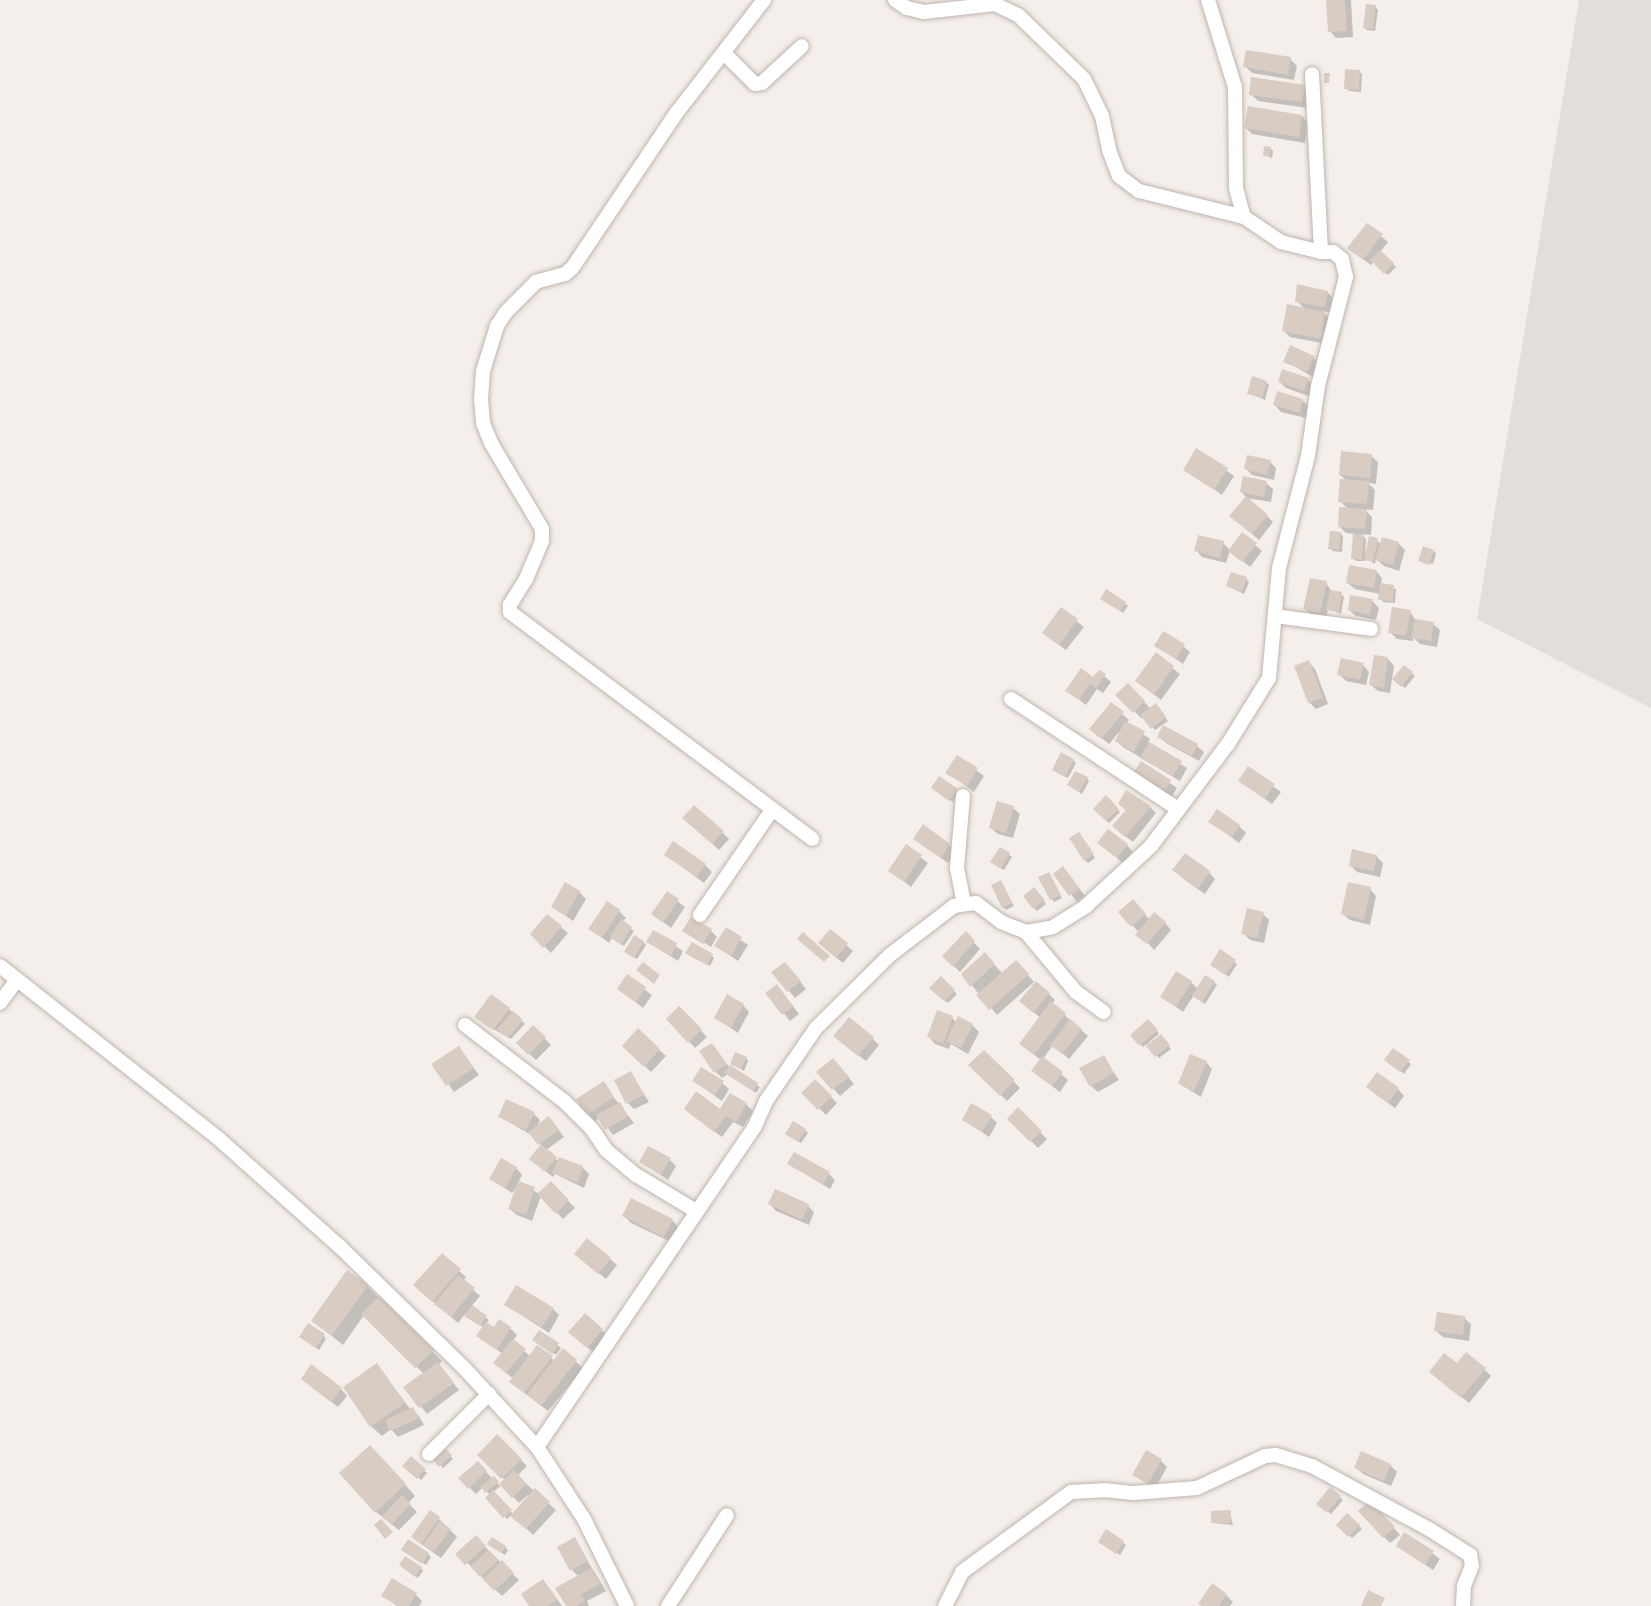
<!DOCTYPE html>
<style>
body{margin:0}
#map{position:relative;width:1651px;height:1606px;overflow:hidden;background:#f4efea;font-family:"DejaVu Sans",sans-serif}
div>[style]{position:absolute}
.industrial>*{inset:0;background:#e4dedb}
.shadow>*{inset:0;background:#0003}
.building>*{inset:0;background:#d8ccc3}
.roads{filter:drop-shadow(0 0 2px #bfb5ad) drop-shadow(0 0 2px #bfb5ad)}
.minor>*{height:14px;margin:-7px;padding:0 7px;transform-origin:7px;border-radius:7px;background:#fff}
span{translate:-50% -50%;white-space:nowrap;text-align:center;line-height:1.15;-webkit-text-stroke:5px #fff;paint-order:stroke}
</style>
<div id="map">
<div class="industrial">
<div style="clip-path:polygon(1579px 0,1651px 0,1651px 708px,1477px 619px)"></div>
</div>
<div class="shadow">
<div style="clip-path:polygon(1328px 0,1351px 0,1353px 37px,1336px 38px,1330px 31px)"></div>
<div style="clip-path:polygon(1375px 7px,1378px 10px,1375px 31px,1367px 30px,1364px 28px)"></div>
<div style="clip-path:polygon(1290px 59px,1297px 66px,1294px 80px,1252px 73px,1245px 66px)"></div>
<div style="clip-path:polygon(1359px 71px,1362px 74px,1361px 92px,1349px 91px,1346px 88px)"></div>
<div style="clip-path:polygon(1304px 86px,1311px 93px,1308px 108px,1258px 101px,1251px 94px)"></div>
<div style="clip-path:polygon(1302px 116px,1308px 123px,1305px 143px,1252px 134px,1246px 128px)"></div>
<div style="clip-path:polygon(1270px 148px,1273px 151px,1272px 158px,1265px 155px)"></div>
<div style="clip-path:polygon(1381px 236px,1388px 242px,1380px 252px,1396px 267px,1388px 275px,1374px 261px,1371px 265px,1356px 254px)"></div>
<div style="clip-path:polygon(1327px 292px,1334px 299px,1331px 313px,1322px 311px,1331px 320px,1327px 344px,1290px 337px,1283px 330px,1306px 310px,1297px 301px)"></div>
<div style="clip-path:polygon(1313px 357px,1319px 364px,1313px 377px,1285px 361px)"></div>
<div style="clip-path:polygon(1308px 380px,1314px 386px,1311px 397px,1286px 388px,1280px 382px)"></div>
<div style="clip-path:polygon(1266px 382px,1269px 385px,1265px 400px,1249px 393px)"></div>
<div style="clip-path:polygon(1302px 400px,1309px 407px,1306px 418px,1281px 412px,1275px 405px)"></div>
<div style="clip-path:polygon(1197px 450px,1234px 476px,1222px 495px,1185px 469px)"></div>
<div style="clip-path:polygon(1371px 456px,1378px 462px,1376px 484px,1368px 483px,1375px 490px,1373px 510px,1364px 509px,1372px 517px,1371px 535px,1361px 534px,1366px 539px,1365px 554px,1371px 538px,1382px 544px,1398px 543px,1405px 550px,1399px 571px,1384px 566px,1376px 559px,1375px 564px,1365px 558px,1364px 561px,1356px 561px,1353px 558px,1355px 534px,1346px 533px,1339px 526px,1348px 509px,1340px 501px,1347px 481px,1340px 475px)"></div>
<div style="clip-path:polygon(1270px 462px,1276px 468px,1274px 480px,1252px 475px,1246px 469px)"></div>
<div style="clip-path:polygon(1266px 483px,1273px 489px,1271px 502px,1246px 498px,1242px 492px)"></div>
<div style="clip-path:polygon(1267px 516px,1273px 522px,1259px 540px,1238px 522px)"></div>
<div style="clip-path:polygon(1340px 533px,1343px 536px,1342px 552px,1333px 551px,1330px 548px)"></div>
<div style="clip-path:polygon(1223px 543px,1230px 550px,1255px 545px,1262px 551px,1250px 567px,1230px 550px,1226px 563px,1202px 557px,1196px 550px)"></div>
<div style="clip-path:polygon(1434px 551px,1436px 554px,1433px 564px,1421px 560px)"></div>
<div style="clip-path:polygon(1376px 571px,1382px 578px,1381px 585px,1396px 589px,1395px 603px,1383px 602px,1380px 594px,1355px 589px,1348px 583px)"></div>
<div style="clip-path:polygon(1246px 579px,1249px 582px,1244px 594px,1228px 586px)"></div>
<div style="clip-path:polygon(1326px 583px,1332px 592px,1344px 596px,1341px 614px,1328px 609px,1326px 618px,1312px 615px,1305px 609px)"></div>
<div style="clip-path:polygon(1105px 601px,1125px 603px,1128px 606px,1123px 613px)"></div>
<div style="clip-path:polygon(1372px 601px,1379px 608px,1376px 620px,1356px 616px,1349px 610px)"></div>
<div style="clip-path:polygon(1062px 610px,1084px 627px,1066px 650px,1051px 639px)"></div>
<div style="clip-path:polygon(1410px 612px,1416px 621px,1433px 624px,1440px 630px,1437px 647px,1420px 644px,1413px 637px,1413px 641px,1397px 639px,1390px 632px)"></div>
<div style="clip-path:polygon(1157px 646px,1183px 646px,1190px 652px,1183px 664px)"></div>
<div style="clip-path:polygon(1156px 655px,1180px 674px,1161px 700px,1137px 681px)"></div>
<div style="clip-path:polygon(1388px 659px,1394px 666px,1390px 693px,1378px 691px,1371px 685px)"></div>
<div style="clip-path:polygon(1308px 662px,1315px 669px,1328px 704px,1316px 709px,1309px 702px)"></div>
<div style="clip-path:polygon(1363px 665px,1369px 672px,1366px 685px,1346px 681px,1339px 674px)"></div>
<div style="clip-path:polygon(1404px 667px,1415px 676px,1405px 688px,1394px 679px)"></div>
<div style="clip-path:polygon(1104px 676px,1111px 682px,1103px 693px,1097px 689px,1086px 705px,1068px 691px)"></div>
<div style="clip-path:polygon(1128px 686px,1151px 709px,1158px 708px,1168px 721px,1155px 730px,1143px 716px,1141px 718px,1118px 695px)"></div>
<div style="clip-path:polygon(1111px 704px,1129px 720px,1127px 723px,1150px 739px,1148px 743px,1187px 768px,1180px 781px,1123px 747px,1117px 741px,1120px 731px,1109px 744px,1098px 735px)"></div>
<div style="clip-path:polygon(1164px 727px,1197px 746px,1204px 752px,1199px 761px,1166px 743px,1159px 736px)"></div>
<div style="clip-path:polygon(957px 757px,984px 776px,974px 792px,947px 772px)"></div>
<div style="clip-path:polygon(1073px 760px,1076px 763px,1068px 778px,1054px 770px)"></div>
<div style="clip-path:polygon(1142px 764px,1177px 788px,1169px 801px)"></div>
<div style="clip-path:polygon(1248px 768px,1281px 792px,1272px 804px,1240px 781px)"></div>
<div style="clip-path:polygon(1087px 778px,1089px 781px,1082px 794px,1069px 785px)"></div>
<div style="clip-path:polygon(936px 790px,956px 790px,959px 793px,953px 802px)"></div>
<div style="clip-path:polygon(1106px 798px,1120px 812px,1109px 823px,1095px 809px)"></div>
<div style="clip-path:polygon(1120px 804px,1150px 807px,1156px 813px,1133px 842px,1121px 833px,1127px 812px)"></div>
<div style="clip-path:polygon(1013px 808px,1020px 814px,1013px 838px,998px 834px,991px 828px)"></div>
<div style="clip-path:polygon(1211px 822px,1239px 826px,1246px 833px,1239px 843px)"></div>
<div style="clip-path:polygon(691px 824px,722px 832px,729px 839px,719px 850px)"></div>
<div style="clip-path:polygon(1081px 837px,1095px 858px,1088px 863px,1085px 860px)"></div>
<div style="clip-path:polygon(1099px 843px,1127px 845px,1133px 852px,1124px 864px)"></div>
<div style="clip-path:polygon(922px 845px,949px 845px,956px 851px,948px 863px)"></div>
<div style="clip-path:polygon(906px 846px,928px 863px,911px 887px,890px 870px)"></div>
<div style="clip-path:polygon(1001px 849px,1012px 857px,1004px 870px,995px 865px)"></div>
<div style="clip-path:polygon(666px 855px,705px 865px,712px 872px,704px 883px)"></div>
<div style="clip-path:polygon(1376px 856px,1383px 863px,1380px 877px,1357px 872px,1351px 866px)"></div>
<div style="clip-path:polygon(1209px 872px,1215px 879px,1205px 894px,1181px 877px)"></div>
<div style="clip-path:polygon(1049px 874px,1062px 898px,1054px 902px,1052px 899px)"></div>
<div style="clip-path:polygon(1055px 874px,1069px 875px,1085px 896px,1077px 902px)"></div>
<div style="clip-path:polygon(1003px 885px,1014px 906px,1006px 910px,1003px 907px)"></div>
<div style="clip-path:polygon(1370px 889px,1376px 896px,1370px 925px,1350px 920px,1343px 914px)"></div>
<div style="clip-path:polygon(579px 892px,586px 899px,573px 921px,553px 907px)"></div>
<div style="clip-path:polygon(1037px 892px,1046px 904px,1037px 911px,1034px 908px)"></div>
<div style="clip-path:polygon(667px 893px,685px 907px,671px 928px,653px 914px)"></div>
<div style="clip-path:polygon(1139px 908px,1150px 920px,1165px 923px,1171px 930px,1154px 950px,1121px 912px)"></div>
<div style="clip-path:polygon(619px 911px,626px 918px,622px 922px,634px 931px,624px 946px,612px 938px,609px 943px,591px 929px)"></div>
<div style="clip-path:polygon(1263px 914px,1269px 920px,1264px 943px,1250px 940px,1243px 933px)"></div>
<div style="clip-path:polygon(547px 916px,568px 933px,551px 953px,532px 934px)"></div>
<div style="clip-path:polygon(726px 930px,748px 945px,738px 961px,716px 946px)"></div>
<div style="clip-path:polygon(711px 931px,717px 937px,711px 947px,689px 933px)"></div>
<div style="clip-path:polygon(831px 931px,853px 951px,843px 963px,827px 950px)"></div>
<div style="clip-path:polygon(653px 932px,683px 951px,678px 961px,648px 942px)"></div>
<div style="clip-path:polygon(966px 934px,980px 949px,960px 972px,944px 956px)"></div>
<div style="clip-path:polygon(643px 942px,646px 945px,637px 959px,629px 954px)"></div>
<div style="clip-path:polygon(711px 955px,714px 958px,710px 966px,690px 956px)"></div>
<div style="clip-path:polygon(991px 961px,1003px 974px,1016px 962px,1034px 982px,997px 1015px,963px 975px)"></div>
<div style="clip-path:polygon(1234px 962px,1237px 964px,1229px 977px,1215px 967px)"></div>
<div style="clip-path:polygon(791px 970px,806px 989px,795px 998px,774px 973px)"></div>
<div style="clip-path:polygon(627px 977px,652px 995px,643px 1008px,619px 989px)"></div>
<div style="clip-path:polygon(941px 978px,957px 994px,948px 1003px,931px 988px)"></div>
<div style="clip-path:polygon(1191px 982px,1198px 989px,1214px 982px,1217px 985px,1205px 1004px,1194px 995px,1183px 1012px,1163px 997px)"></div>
<div style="clip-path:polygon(768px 993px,783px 993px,799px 1014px,790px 1021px)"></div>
<div style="clip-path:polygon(1049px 994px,1055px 1000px,1052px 1004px,1088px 1036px,1069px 1059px,1053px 1045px,1043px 1059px,1068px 1080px,1060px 1092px,1040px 1077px,1041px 1060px,1028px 1050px,1041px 1018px,1028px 1008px)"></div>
<div style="clip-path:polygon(743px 1005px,749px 1012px,738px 1033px,716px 1018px)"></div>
<div style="clip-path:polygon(679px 1008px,707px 1037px,695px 1048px,668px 1019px)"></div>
<div style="clip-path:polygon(509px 1009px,525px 1024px,511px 1039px,483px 1023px)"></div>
<div style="clip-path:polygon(952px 1018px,957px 1023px,959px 1019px,972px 1025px,979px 1032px,968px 1054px,951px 1044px,949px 1049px,935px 1044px,929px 1037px)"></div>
<div style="clip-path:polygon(1148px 1021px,1159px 1034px,1148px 1043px,1150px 1046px,1161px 1037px,1171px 1049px,1159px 1058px,1147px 1044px,1143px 1047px,1132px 1035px)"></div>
<div style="clip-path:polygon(533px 1027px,551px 1045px,536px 1060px,518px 1043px)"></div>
<div style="clip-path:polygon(638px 1031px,666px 1056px,651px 1072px,624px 1046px)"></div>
<div style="clip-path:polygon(872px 1038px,879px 1045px,866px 1061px,842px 1043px)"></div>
<div style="clip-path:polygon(712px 1045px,730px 1068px,760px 1087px,756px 1093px,728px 1074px,722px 1078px,716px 1072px)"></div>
<div style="clip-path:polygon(459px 1048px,479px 1075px,454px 1092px,434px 1064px)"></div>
<div style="clip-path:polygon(984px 1052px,1020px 1088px,1007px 1101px,971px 1065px)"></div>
<div style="clip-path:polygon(1103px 1057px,1119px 1080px,1098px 1092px,1091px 1086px)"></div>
<div style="clip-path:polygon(746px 1058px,748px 1061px,744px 1071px,732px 1064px)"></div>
<div style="clip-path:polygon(1206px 1062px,1212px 1069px,1201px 1097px,1180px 1084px)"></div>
<div style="clip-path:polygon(1389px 1062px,1408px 1062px,1411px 1064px,1404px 1074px)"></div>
<div style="clip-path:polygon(839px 1066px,854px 1084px,840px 1096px,819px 1072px)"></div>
<div style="clip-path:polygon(631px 1073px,649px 1102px,634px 1109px,628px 1103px)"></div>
<div style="clip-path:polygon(694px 1081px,722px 1083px,729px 1089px,722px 1101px)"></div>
<div style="clip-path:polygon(815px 1081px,837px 1103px,826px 1115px,804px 1093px)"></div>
<div style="clip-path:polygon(603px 1084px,634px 1123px,613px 1135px,600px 1117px,595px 1121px,588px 1114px,579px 1100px)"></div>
<div style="clip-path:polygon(1398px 1089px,1404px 1096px,1395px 1108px,1374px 1093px)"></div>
<div style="clip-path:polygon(746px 1104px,753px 1111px,743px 1127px,733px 1122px,722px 1137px,692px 1115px)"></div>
<div style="clip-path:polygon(1018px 1110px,1047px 1139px,1038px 1148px,1009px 1119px)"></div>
<div style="clip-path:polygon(534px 1114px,540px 1120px,537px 1127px,555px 1125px,564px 1137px,546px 1150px,559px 1162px,582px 1167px,589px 1174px,584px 1188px,555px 1174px,553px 1177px,538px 1165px,542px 1146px,533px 1136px,500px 1117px)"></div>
<div style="clip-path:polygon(991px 1117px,997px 1123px,989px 1137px,964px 1120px)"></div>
<div style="clip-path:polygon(805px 1130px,808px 1133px,801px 1143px,790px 1136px)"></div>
<div style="clip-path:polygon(670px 1160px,676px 1166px,668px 1180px,641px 1162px)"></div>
<div style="clip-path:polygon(789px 1164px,829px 1174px,835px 1180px,830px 1189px)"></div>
<div style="clip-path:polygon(516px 1168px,522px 1175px,518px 1183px,540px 1194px,551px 1183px,575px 1208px,563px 1219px,541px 1196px,532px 1221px,517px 1215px,510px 1209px,518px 1186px,512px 1193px,491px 1179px)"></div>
<div style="clip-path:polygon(770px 1204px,808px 1206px,814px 1212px,809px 1225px,776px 1211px)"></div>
<div style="clip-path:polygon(624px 1216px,672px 1220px,678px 1227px,671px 1242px,631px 1223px)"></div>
<div style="clip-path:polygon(442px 1256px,466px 1277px,463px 1281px,480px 1296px,471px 1307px,489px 1320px,486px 1324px,495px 1329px,500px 1321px,510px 1328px,517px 1335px,513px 1341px,531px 1357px,551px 1358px,555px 1361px,563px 1351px,583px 1368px,548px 1411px,518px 1388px,514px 1379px,502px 1370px,503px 1354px,478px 1336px,484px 1328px,465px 1314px,458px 1323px,422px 1292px)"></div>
<div style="clip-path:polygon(610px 1259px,617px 1265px,606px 1279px,583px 1260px)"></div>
<div style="clip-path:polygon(367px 1286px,442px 1361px,439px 1365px,459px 1390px,427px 1414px,406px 1387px,424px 1374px,364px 1315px,343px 1345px,313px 1321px)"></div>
<div style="clip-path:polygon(506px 1305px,553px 1309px,559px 1315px,549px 1333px)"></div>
<div style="clip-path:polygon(585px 1315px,609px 1337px,594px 1353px,577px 1339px)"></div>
<div style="clip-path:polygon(1464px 1318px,1471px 1324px,1469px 1341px,1443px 1337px,1436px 1331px)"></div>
<div style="clip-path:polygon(540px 1332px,561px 1348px,556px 1355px,537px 1342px)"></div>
<div style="clip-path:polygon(324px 1336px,326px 1339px,319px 1350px,303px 1339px)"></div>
<div style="clip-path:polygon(377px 1365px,411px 1410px,419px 1416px,424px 1425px,398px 1437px,391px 1429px,382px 1436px,371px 1426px)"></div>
<div style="clip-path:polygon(1457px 1366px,1485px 1370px,1491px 1376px,1469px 1403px,1438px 1378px)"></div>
<div style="clip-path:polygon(309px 1385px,341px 1389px,347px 1396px,338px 1407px)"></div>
<div style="clip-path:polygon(evenodd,497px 1437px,527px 1466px,517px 1476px,556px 1510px,533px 1535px,512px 1515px,507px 1519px,487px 1498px,490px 1495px,483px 1487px,476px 1494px,461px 1479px,477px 1463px,500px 1486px,506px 1481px,479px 1455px,497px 1437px,502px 1485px,519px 1503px,528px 1495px,530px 1497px,514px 1515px,493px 1492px,502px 1485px)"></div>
<div style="clip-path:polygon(446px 1451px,453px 1459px,443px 1468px,436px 1460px)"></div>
<div style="clip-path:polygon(1362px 1453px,1390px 1465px,1397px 1472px,1391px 1486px,1363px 1474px,1356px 1467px)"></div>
<div style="clip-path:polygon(381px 1457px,415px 1496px,408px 1503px,417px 1512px,399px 1530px,376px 1512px)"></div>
<div style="clip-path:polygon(411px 1459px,427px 1473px,421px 1480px,405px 1466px)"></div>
<div style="clip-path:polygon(1161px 1461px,1167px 1467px,1155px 1489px,1134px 1474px)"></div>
<div style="clip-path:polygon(1330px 1489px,1343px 1500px,1331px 1514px,1319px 1504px)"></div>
<div style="clip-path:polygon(1370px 1502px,1400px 1535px,1390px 1543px,1384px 1537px)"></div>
<div style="clip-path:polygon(1230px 1512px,1233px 1525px,1213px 1523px)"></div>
<div style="clip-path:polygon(1347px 1515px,1362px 1529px,1352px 1538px,1338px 1525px)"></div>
<div style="clip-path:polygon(438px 1518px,457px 1537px,441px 1558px,420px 1543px)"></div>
<div style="clip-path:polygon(1107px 1532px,1126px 1545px,1120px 1555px,1103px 1544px)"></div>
<div style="clip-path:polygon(1405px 1534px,1440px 1559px,1433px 1570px,1398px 1546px)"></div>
<div style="clip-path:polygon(476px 1538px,519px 1580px,502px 1596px,458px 1554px)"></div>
<div style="clip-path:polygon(574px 1539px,606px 1591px,587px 1601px,589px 1606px,568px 1606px,579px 1577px,572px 1570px)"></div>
<div style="clip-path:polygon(492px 1547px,505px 1547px,508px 1550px,505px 1555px)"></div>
<div style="clip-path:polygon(406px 1552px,428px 1554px,431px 1557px,426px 1565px)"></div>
<div style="clip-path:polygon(404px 1568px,421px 1568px,423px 1571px,418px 1578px)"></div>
<div style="clip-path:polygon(543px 1581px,549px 1588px,562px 1606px,531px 1606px)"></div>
<div style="clip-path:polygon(416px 1595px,422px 1601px,419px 1606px,397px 1606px,384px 1596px)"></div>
<div style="clip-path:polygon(1226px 1595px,1233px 1602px,1230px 1606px,1203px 1606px)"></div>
</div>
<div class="building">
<div style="clip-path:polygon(1326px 0,1345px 0,1347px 31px,1328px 32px)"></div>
<div style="clip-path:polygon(1366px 4px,1376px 5px,1373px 29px,1363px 28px)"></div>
<div style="clip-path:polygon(1246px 50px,1291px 57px,1288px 75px,1243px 67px)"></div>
<div style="clip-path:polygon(1345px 69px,1360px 70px,1359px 90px,1344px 89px)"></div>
<div style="clip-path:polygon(1324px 73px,1330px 73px,1329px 83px,1324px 83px)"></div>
<div style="clip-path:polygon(1251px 77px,1305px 85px,1302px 102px,1249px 95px)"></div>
<div style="clip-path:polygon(1248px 106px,1302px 115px,1299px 137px,1244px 128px)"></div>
<div style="clip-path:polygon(1264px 146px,1271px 147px,1270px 156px,1263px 156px)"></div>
<div style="clip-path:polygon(1367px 223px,1383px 234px,1363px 260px,1347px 248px)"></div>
<div style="clip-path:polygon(1380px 250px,1394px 263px,1384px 274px,1370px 260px)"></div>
<div style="clip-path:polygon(1297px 284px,1328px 291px,1325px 307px,1295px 302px)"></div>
<div style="clip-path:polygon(1287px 304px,1325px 312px,1321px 339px,1282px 331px)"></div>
<div style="clip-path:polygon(1290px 345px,1314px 356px,1307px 372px,1283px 362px)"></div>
<div style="clip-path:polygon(1282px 369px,1309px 378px,1304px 391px,1278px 382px)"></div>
<div style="clip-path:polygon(1252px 376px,1267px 381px,1262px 398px,1247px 394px)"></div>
<div style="clip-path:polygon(1277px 391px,1303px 399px,1300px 413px,1273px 405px)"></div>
<div style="clip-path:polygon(1196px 448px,1228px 468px,1214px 490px,1183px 470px)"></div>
<div style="clip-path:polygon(1341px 451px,1372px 454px,1370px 478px,1339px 475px)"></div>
<div style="clip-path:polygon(1247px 455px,1271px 460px,1267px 475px,1244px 469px)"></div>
<div style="clip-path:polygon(1243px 476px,1267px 481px,1264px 497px,1240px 492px)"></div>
<div style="clip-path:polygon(1340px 479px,1369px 481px,1367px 504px,1338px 502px)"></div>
<div style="clip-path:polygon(1246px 496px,1268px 515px,1252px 534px,1229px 516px)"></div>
<div style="clip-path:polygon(1339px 507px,1367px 509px,1365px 529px,1338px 527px)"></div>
<div style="clip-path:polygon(1330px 531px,1341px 532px,1339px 550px,1328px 549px)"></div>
<div style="clip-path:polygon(1242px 532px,1257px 543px,1242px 562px,1228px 551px)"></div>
<div style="clip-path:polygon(1353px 534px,1364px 535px,1362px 560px,1351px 559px)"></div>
<div style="clip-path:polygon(1198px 535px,1224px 541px,1220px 558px,1194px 551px)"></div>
<div style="clip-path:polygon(1369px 536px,1378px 538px,1373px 562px,1364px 560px)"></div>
<div style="clip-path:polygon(1382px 537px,1399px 542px,1393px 565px,1375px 560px)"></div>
<div style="clip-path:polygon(1423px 546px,1434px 550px,1429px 565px,1418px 561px)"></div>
<div style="clip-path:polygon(1349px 565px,1377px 570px,1374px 588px,1346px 583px)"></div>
<div style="clip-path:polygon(1231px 572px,1247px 577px,1242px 592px,1226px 586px)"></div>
<div style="clip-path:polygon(1310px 578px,1327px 581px,1320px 613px,1303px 609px)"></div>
<div style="clip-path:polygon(1380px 583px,1394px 585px,1393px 601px,1378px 600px)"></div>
<div style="clip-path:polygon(1106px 589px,1126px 602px,1120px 611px,1100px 599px)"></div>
<div style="clip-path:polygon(1330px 590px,1342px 592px,1339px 612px,1326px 610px)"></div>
<div style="clip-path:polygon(1350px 595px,1373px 599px,1370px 615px,1348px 610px)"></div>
<div style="clip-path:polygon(1061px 607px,1078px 619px,1059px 645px,1042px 633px)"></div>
<div style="clip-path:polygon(1392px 607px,1411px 610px,1406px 636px,1388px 633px)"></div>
<div style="clip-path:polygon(1415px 619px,1434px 622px,1431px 641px,1411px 638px)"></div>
<div style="clip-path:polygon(1163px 631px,1185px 644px,1176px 659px,1154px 646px)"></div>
<div style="clip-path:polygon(1156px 652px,1174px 666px,1154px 695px,1135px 681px)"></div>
<div style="clip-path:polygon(1374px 655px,1388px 657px,1384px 688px,1369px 685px)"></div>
<div style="clip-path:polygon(1341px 658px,1364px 663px,1360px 680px,1337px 675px)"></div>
<div style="clip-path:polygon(1309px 660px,1323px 698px,1308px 703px,1294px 666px)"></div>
<div style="clip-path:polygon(1404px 665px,1413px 672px,1401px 687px,1392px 679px)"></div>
<div style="clip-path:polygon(1081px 668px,1093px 677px,1099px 670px,1106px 674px,1096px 688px,1090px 684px,1079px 700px,1065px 691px)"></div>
<div style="clip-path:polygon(1128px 683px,1145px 701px,1133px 713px,1115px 695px)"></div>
<div style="clip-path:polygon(1111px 702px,1124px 712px,1101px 739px,1089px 729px)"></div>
<div style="clip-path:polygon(1156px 703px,1166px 717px,1151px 729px,1140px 715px)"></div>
<div style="clip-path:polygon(1125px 721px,1145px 731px,1134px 752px,1115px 741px)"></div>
<div style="clip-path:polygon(1163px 725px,1198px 744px,1192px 756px,1157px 737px)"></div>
<div style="clip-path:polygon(1149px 742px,1182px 761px,1173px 776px,1140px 758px)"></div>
<div style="clip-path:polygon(1061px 752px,1074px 759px,1065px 777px,1052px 770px)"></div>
<div style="clip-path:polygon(957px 755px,978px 768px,967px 786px,945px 773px)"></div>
<div style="clip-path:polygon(1141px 761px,1171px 780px,1162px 796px,1131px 777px)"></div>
<div style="clip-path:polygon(1248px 766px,1275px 784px,1265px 799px,1238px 781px)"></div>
<div style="clip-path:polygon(1075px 771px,1088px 777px,1079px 792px,1067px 785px)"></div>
<div style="clip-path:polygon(939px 776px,958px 789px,949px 801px,931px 788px)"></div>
<div style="clip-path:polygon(1126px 790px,1151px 806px,1125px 837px,1112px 826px,1126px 810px,1118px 804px)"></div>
<div style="clip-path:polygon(1106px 795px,1119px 809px,1106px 821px,1093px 809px)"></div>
<div style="clip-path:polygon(997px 801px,1014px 806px,1006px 833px,989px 828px)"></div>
<div style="clip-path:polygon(694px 805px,724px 831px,712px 844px,682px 818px)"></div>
<div style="clip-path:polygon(1217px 809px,1240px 825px,1232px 837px,1208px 822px)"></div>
<div style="clip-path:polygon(923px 824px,950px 844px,941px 858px,913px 839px)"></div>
<div style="clip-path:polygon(1108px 829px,1128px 844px,1117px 858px,1097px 843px)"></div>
<div style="clip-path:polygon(1079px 832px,1094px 854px,1084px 861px,1069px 838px)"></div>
<div style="clip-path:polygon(673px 841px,706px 864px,697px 877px,664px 855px)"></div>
<div style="clip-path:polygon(906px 844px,922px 855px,904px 882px,888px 871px)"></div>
<div style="clip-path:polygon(1000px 847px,1010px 853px,1001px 869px,990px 862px)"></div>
<div style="clip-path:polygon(1352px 849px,1377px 855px,1374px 871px,1349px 866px)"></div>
<div style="clip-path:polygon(1185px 853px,1210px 871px,1198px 889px,1172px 870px)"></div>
<div style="clip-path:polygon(1063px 866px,1080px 889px,1069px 896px,1053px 874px)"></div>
<div style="clip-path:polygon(1049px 872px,1061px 895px,1050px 900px,1038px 877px)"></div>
<div style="clip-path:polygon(1001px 880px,1012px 903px,1002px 908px,991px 885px)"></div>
<div style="clip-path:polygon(565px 882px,580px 891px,566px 916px,551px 907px)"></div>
<div style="clip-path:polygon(1348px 882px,1371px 887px,1364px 920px,1341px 914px)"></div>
<div style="clip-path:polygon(1034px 887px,1045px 900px,1033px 909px,1023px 896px)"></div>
<div style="clip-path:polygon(667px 891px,679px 899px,663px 923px,651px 914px)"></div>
<div style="clip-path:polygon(1133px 899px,1146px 914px,1131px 927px,1118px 912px)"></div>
<div style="clip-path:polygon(607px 901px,620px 910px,602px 938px,588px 929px)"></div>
<div style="clip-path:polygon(1247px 908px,1264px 912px,1257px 938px,1241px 934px)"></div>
<div style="clip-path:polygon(1154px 912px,1166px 922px,1147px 944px,1135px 935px)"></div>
<div style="clip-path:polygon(547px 914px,562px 926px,543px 948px,530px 934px)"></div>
<div style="clip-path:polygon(691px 917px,712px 929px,703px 944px,682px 931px)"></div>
<div style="clip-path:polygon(621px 919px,632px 927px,621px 945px,610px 937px)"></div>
<div style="clip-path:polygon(726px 927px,742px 937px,731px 956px,714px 946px)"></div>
<div style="clip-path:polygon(830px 929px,848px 943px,836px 958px,818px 943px)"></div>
<div style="clip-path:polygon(653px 930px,677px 943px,671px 956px,646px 942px)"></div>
<div style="clip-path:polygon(966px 931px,975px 941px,953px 967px,942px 956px)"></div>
<div style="clip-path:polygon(803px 932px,830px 956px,824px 962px,797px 939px)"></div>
<div style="clip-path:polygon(634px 935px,644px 941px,634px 958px,624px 952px)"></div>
<div style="clip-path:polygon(692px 942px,713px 954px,707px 965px,685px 953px)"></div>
<div style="clip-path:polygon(1220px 949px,1236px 960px,1225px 975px,1210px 965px)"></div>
<div style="clip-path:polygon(985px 952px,995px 964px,970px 987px,961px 974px)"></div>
<div style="clip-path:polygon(1016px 960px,1029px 974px,989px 1010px,976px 995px)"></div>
<div style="clip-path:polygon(643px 962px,660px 975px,654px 984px,636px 970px)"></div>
<div style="clip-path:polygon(785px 962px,801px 981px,787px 992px,771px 972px)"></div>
<div style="clip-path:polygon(1176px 971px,1192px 981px,1176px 1007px,1160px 997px)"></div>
<div style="clip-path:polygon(627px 974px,646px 987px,636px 1003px,617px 989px)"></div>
<div style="clip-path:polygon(1205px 975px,1215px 981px,1202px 1002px,1192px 996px)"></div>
<div style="clip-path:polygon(941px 976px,955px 990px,945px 1002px,929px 988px)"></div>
<div style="clip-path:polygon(1036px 981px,1050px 993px,1033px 1013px,1019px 1001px)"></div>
<div style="clip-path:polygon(777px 984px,793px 1007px,782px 1015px,765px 993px)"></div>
<div style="clip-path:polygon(491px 994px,510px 1008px,493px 1030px,474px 1017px)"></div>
<div style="clip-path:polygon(727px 994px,744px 1004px,731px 1028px,714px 1018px)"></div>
<div style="clip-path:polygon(1051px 1001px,1066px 1013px,1034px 1055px,1019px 1044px)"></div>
<div style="clip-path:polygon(679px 1006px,702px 1029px,688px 1043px,666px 1019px)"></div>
<div style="clip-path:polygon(937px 1010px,953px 1016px,943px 1044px,927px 1037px)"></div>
<div style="clip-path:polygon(513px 1011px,523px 1020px,508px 1038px,497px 1029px)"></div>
<div style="clip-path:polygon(958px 1016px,973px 1024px,961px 1048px,946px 1041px)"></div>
<div style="clip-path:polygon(849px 1017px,874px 1037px,858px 1056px,833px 1036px)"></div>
<div style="clip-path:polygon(1070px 1019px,1082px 1029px,1062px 1054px,1050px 1045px)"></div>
<div style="clip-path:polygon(1148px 1019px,1158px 1030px,1139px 1046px,1130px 1035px)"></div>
<div style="clip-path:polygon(533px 1025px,546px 1037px,528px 1055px,516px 1043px)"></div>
<div style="clip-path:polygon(638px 1028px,660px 1049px,644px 1067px,622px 1046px)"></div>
<div style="clip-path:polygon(1161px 1034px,1170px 1045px,1155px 1057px,1146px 1046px)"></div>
<div style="clip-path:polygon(712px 1043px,727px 1064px,714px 1073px,699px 1051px)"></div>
<div style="clip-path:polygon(459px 1046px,474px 1068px,446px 1086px,431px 1064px)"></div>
<div style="clip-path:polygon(1393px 1048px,1410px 1060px,1400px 1072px,1384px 1060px)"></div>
<div style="clip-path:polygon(984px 1050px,1015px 1080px,1000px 1096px,968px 1065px)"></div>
<div style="clip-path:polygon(735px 1052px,747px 1057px,741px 1069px,730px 1064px)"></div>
<div style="clip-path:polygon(1190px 1054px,1207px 1061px,1194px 1091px,1178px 1084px)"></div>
<div style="clip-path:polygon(1104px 1055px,1114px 1073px,1090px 1087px,1079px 1068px)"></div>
<div style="clip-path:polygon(1042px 1056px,1063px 1072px,1052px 1086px,1031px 1071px)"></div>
<div style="clip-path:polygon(833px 1058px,849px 1077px,832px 1090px,816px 1072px)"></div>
<div style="clip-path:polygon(730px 1065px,758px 1083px,753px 1091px,724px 1073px)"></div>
<div style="clip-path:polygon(701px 1067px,724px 1081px,715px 1095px,692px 1081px)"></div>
<div style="clip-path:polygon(631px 1071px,644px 1095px,626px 1104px,614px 1080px)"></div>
<div style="clip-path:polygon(1377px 1072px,1399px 1088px,1388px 1103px,1366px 1087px)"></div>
<div style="clip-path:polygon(815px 1079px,832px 1096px,818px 1110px,801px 1093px)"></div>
<div style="clip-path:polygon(604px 1081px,614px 1097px,587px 1115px,576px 1099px)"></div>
<div style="clip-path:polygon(696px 1091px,720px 1109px,730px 1093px,747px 1103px,736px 1122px,726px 1116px,714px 1132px,684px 1109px)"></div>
<div style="clip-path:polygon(506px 1099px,535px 1112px,526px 1130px,498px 1117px)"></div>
<div style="clip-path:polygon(620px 1102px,628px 1116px,605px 1130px,596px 1115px)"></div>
<div style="clip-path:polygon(971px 1103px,992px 1115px,982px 1132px,962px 1120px)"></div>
<div style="clip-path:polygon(1018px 1107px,1042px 1131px,1030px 1142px,1007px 1119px)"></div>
<div style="clip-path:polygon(549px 1116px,559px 1130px,538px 1145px,528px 1132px)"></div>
<div style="clip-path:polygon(793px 1121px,806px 1129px,798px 1142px,785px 1134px)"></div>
<div style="clip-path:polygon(541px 1144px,557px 1157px,545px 1172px,529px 1159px)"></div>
<div style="clip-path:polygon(648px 1146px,671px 1158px,661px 1175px,639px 1162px)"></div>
<div style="clip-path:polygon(794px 1152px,830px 1172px,823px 1184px,787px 1164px)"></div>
<div style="clip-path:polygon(559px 1157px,583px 1166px,578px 1183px,552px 1173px)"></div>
<div style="clip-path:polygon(501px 1158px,517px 1167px,505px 1188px,489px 1179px)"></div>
<div style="clip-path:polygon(518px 1181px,535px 1187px,526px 1215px,508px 1209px)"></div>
<div style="clip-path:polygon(551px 1181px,569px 1200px,556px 1214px,537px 1194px)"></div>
<div style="clip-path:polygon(775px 1189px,809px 1204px,802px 1220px,768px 1204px)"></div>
<div style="clip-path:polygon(631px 1198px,673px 1219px,664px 1237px,622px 1216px)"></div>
<div style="clip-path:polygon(587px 1238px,611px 1258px,598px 1274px,574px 1254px)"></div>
<div style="clip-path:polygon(442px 1253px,461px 1269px,432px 1302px,413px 1285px)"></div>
<div style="clip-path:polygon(347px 1270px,368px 1285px,332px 1336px,311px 1321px)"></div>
<div style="clip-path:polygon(458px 1275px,475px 1288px,451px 1317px,434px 1304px)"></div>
<div style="clip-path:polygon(516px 1285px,554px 1308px,542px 1327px,504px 1305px)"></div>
<div style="clip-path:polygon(379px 1296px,434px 1350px,415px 1368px,361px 1314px)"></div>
<div style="clip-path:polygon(472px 1305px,487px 1316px,480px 1326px,464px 1316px)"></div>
<div style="clip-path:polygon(1437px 1312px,1465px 1316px,1463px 1335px,1434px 1331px)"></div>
<div style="clip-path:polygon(585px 1313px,603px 1329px,587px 1348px,568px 1332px)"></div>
<div style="clip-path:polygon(499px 1319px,511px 1327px,497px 1350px,476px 1336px,486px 1322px,494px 1327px)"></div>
<div style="clip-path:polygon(308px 1323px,325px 1334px,316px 1348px,299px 1337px)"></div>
<div style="clip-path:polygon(539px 1330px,559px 1343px,552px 1354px,532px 1340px)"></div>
<div style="clip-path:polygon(513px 1339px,526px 1349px,506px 1373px,493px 1363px)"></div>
<div style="clip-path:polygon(537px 1345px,553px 1356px,524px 1393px,509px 1382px)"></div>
<div style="clip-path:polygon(563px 1348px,577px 1360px,541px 1406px,527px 1394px)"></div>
<div style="clip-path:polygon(1466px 1352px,1486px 1368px,1461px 1398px,1429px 1372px,1444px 1353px,1457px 1363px)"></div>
<div style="clip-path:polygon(438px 1362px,454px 1383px,419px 1408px,403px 1387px)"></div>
<div style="clip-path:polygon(377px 1363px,405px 1403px,370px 1427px,343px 1387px)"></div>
<div style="clip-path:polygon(311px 1364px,342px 1388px,331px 1402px,301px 1379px)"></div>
<div style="clip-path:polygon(413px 1407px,419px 1418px,390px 1431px,385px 1420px)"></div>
<div style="clip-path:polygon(497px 1434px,522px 1459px,501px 1479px,477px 1455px)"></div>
<div style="clip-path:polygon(370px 1445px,406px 1484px,375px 1513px,339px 1473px)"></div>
<div style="clip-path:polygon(446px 1449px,452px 1455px,439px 1467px,433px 1460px)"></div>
<div style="clip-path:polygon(1146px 1450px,1162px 1459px,1148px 1484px,1132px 1475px)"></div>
<div style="clip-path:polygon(1361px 1451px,1391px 1464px,1384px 1481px,1354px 1468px)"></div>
<div style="clip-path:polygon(411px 1456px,426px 1469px,417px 1479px,402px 1466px)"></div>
<div style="clip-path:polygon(478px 1461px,487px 1471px,468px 1489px,458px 1478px)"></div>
<div style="clip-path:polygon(514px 1470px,527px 1484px,512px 1498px,499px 1484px)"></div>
<div style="clip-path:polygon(494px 1476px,499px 1482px,485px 1493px,480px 1486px)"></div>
<div style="clip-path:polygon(1330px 1487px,1341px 1496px,1327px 1513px,1316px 1504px)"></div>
<div style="clip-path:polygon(535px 1488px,550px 1502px,526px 1529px,510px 1516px)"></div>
<div style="clip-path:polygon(493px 1490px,512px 1510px,503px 1518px,485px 1498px)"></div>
<div style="clip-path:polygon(402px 1495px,411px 1504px,391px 1525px,382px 1516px)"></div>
<div style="clip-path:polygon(1370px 1500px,1395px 1527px,1383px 1538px,1358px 1511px)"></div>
<div style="clip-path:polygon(430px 1510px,440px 1517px,421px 1544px,411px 1537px)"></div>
<div style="clip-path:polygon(1231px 1510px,1231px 1523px,1211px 1523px,1211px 1511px)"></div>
<div style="clip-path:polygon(1347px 1513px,1360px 1525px,1348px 1537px,1336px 1525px)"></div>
<div style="clip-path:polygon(381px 1519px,393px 1532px,385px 1539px,374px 1525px)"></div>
<div style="clip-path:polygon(440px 1521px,451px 1529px,434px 1552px,423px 1544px)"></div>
<div style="clip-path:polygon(1106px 1529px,1124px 1541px,1116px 1554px,1098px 1542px)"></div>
<div style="clip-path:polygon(1404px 1532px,1434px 1551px,1425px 1565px,1396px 1546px)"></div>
<div style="clip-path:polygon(476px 1535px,486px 1546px,465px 1565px,455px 1554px)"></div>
<div style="clip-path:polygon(492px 1537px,506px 1546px,501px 1553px,487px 1544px)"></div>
<div style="clip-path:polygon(575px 1537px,588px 1561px,570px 1571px,557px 1547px)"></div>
<div style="clip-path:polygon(408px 1539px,429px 1553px,422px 1564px,401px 1550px)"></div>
<div style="clip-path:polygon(489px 1550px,498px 1561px,480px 1577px,470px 1566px)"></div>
<div style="clip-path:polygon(405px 1556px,422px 1567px,415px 1577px,399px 1565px)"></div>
<div style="clip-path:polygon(502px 1560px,514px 1573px,494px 1591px,483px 1579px)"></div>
<div style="clip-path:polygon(591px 1568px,600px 1584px,581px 1594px,585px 1601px,576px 1606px,566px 1606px,555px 1588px)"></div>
<div style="clip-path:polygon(392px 1578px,417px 1593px,409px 1606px,399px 1606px,381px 1596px)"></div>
<div style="clip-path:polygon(543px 1579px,557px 1600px,548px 1606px,529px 1606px,521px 1594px)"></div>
<div style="clip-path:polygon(1212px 1583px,1227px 1594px,1219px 1606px,1202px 1606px,1198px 1604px)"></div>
<div style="clip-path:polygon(1368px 1590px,1385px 1598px,1381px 1606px,1361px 1606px)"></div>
</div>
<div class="roads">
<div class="minor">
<div style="left:764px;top:0;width:142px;rotate:127.8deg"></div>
<div style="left:677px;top:112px;width:188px;rotate:123.9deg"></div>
<div style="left:572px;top:268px;width:9px;rotate:139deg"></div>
<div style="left:565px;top:274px;width:30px;rotate:165deg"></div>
<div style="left:536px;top:282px;width:42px;rotate:135deg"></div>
<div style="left:506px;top:312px;width:17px;rotate:123deg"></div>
<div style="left:497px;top:326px;width:47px;rotate:107.3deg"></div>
<div style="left:483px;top:371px;width:28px;rotate:94deg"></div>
<div style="left:481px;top:399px;width:24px;rotate:85deg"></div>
<div style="left:483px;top:423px;width:22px;rotate:68deg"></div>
<div style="left:491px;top:443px;width:100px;rotate:59.3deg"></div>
<div style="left:542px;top:529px;width:12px;rotate:90deg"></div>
<div style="left:542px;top:541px;width:41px;rotate:112.8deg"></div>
<div style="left:526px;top:579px;width:31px;rotate:122deg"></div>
<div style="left:510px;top:605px;width:7px;rotate:90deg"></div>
<div style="left:510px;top:612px;width:378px;rotate:36.9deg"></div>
<div style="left:895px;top:0;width:14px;rotate:34deg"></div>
<div style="left:907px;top:8px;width:17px;rotate:13deg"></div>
<div style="left:924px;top:12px;width:71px;rotate:-6.4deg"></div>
<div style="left:995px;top:4px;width:25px;rotate:26deg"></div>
<div style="left:1018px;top:15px;width:92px;rotate:44.1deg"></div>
<div style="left:1084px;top:79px;width:41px;rotate:64.1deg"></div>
<div style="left:1102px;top:116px;width:35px;rotate:78deg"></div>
<div style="left:1109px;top:150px;width:28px;rotate:69deg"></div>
<div style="left:1119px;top:176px;width:25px;rotate:37deg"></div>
<div style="left:1139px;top:191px;width:108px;rotate:13.9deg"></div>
<div style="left:1208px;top:0;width:91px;rotate:72.8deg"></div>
<div style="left:1235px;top:87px;width:101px;rotate:89.4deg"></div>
<div style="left:1236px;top:188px;width:30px;rotate:75deg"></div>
<div style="left:1244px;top:217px;width:45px;rotate:34deg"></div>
<div style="left:1281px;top:242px;width:41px;rotate:14deg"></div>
<div style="left:724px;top:53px;width:44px;rotate:45deg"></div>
<div style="left:755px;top:84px;width:7px;rotate:-8deg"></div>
<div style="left:762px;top:83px;width:54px;rotate:-42.8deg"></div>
<div style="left:1275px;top:616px;width:97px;rotate:7.7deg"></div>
<div style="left:1011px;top:699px;width:200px;rotate:33.4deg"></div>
<div style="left:963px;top:796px;width:72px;rotate:94.8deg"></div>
<div style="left:957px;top:868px;width:36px;rotate:79deg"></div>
<div style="left:700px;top:915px;width:127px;rotate:-55.6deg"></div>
<div style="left:1026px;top:932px;width:78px;rotate:50.2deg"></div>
<div style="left:1076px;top:992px;width:34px;rotate:36deg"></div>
<div style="left:0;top:966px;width:280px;rotate:38.3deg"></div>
<div style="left:220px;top:1140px;width:158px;rotate:41.7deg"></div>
<div style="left:338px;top:1245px;width:177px;rotate:44.3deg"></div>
<div style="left:465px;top:1369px;width:106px;rotate:47.3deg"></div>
<div style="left:537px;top:1447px;width:86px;rotate:56.9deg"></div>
<div style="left:584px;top:1519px;width:97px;rotate:63.7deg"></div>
<div style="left:0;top:1003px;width:29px;rotate:-54deg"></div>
<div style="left:465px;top:1025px;width:126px;rotate:37.6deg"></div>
<div style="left:565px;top:1102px;width:38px;rotate:45deg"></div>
<div style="left:592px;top:1129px;width:25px;rotate:56deg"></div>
<div style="left:606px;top:1150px;width:39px;rotate:40deg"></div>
<div style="left:636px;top:1175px;width:70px;rotate:31deg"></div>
<div style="left:537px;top:1447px;width:388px;rotate:-55.8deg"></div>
<div style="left:755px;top:1126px;width:27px;rotate:-66deg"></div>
<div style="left:766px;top:1101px;width:88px;rotate:-55.6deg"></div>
<div style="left:816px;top:1028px;width:104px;rotate:-44.6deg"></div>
<div style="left:890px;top:955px;width:81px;rotate:-37.4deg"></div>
<div style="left:954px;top:906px;width:22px;rotate:-8deg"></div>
<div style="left:976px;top:903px;width:31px;rotate:37deg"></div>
<div style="left:1001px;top:922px;width:27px;rotate:22deg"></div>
<div style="left:1026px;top:932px;width:27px;rotate:-10deg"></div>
<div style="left:1053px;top:927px;width:39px;rotate:-32deg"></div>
<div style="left:1086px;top:906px;width:88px;rotate:-42.7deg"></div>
<div style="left:1151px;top:846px;width:128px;rotate:-53deg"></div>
<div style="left:1228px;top:744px;width:78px;rotate:-58.2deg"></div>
<div style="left:1269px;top:678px;width:110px;rotate:-84.8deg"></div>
<div style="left:1279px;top:568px;width:116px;rotate:-75.5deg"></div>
<div style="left:1308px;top:456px;width:71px;rotate:-81.9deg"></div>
<div style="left:1318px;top:386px;width:113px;rotate:-75.6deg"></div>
<div style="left:1346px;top:277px;width:18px;rotate:-103deg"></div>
<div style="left:1342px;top:259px;width:11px;rotate:-142deg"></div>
<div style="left:1333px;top:252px;width:12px;rotate:180deg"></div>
<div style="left:1321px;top:252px;width:178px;rotate:-92.9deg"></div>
<div style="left:429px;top:1454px;width:85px;rotate:-45deg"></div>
<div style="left:668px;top:1606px;width:108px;rotate:-57deg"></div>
<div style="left:945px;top:1606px;width:38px;rotate:-63deg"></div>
<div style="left:962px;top:1572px;width:135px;rotate:-36.3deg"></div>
<div style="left:1071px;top:1492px;width:33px;rotate:-3deg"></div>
<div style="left:1104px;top:1490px;width:30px;rotate:6deg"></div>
<div style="left:1134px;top:1493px;width:63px;rotate:-4.5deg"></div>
<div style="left:1197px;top:1488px;width:75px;rotate:-25.2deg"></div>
<div style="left:1265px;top:1456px;width:11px;rotate:-5deg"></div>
<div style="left:1276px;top:1455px;width:38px;rotate:17deg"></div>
<div style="left:1312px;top:1466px;width:133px;rotate:28.3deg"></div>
<div style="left:1429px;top:1529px;width:49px;rotate:32.4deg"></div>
<div style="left:1470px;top:1555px;width:11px;rotate:80deg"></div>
<div style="left:1472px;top:1566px;width:22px;rotate:112deg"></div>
<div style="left:1464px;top:1586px;width:20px;rotate:93deg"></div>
</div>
</div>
</div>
